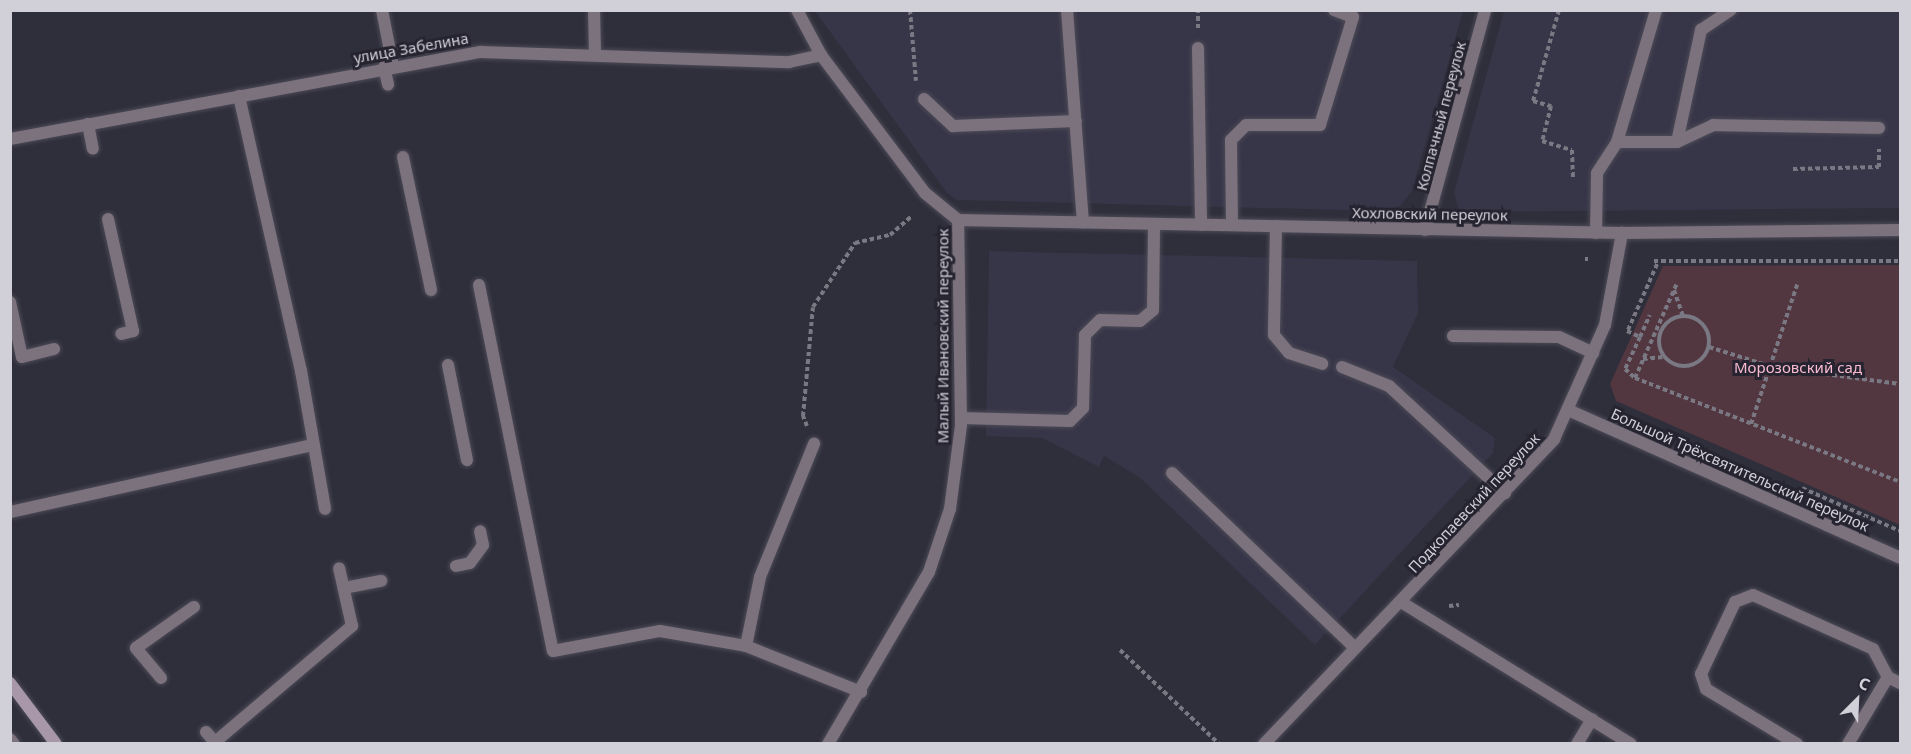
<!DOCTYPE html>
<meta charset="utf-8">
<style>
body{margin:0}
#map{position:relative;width:1911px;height:754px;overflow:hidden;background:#2f2e3b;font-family:"Noto Sans",sans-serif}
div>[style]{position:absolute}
.built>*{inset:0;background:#373548}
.green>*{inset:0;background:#523741}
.path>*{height:4px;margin-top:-2px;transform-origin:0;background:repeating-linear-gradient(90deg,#797883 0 4.5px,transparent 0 7.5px)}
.path>.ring{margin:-2px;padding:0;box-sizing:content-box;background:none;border:4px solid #797883;border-radius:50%}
.roads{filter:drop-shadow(0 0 2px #4c4b57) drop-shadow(0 0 2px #4c4b57)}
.lane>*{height:12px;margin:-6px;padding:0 6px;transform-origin:6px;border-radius:6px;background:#7c727d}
.street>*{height:12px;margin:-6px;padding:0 6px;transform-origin:6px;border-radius:6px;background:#7c727d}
.secondary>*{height:12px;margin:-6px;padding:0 6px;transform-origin:6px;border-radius:6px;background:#a797a9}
span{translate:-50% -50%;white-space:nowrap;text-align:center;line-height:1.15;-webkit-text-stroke:6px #252430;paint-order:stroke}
.street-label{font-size:15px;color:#d1d0d9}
.park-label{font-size:15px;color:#fabbd0}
.frame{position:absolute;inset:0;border:12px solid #d1d0d9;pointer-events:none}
.north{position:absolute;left:1827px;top:670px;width:60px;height:60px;-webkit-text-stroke:4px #252430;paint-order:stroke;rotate:24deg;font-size:16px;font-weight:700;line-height:24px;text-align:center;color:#d1d0d9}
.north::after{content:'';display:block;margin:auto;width:21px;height:27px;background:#d1d0d9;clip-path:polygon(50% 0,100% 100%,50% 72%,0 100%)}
</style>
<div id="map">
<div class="built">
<div style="clip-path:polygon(815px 11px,1463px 11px,1412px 191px,1400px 206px,1381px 211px,957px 200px,947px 193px)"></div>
<div style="clip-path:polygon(1504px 11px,1900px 11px,1900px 208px,1459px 212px,1454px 192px)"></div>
<div style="clip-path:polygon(989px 251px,1417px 261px,1418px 313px,1393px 367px,1495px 438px,1493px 453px,1315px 645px,1139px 477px,1104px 456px,1099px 467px,1042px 438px,986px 436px)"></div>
</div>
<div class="green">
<div style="clip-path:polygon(1900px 265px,1900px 525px,1616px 401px,1610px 384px,1663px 266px)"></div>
</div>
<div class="path">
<div style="left:910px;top:10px;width:71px;rotate:85.2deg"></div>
<div style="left:1559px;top:10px;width:95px;rotate:105.9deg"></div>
<div style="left:1533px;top:101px;width:19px;rotate:16deg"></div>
<div style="left:1551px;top:106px;width:36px;rotate:104deg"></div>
<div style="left:1542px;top:141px;width:31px;rotate:17deg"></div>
<div style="left:1572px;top:150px;width:29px;rotate:88deg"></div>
<div style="left:1198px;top:28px;width:18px;rotate:-90deg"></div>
<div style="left:1793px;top:169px;width:86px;rotate:-1.3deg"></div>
<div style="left:1879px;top:167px;width:18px;rotate:-90deg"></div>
<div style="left:1585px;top:259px;width:3px"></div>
<div style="left:1654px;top:261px;width:246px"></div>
<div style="left:1674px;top:290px;width:28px;rotate:71deg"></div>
<div class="ring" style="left:1659px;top:316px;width:46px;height:46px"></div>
<div style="left:1628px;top:330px;width:74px;rotate:-66.2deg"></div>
<div style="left:1627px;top:331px;width:14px;rotate:25deg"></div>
<div style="left:1640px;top:337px;width:24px;rotate:-66deg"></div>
<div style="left:1640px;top:337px;width:35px;rotate:115deg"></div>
<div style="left:1625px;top:369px;width:13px;rotate:42deg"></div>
<div style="left:1635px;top:378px;width:285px;rotate:21.4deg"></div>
<div style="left:1709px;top:347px;width:67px;rotate:17.4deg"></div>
<div style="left:1773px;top:367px;width:128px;rotate:7.6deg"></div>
<div style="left:1643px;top:359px;width:20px;rotate:-6deg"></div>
<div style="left:1635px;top:378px;width:104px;rotate:-66.1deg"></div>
<div style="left:1751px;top:424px;width:150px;rotate:-71.7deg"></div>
<div style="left:807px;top:426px;width:11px;rotate:-112deg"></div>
<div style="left:803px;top:416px;width:109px;rotate:-84.8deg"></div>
<div style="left:813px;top:307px;width:77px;rotate:-56.7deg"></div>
<div style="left:855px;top:243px;width:36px;rotate:-13deg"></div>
<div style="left:890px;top:235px;width:28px;rotate:-41deg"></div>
<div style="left:1802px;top:488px;width:107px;rotate:23.7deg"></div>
<div style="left:1449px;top:606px;width:10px;rotate:-6deg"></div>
<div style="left:1120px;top:650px;width:137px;rotate:43.5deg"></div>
</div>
<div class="roads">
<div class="lane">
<div style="left:382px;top:10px;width:57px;rotate:78.9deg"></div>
<div style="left:594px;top:10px;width:44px;rotate:88.7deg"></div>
<div style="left:1067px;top:10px;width:213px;rotate:85.7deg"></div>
<div style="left:1198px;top:48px;width:177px;rotate:89deg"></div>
<div style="left:384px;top:67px;width:18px;rotate:77deg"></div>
<div style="left:239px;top:96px;width:282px;rotate:77.3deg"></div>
<div style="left:301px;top:371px;width:140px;rotate:80.1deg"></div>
<div style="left:924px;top:99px;width:40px;rotate:43deg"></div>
<div style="left:953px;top:126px;width:123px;rotate:-2.3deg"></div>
<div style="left:88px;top:124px;width:25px;rotate:79deg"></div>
<div style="left:1617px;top:142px;width:138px;rotate:-73.5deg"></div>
<div style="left:1677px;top:142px;width:115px;rotate:-77.9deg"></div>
<div style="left:1701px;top:30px;width:36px;rotate:-34deg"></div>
<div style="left:403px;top:157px;width:136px;rotate:78.1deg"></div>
<div style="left:108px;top:219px;width:115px;rotate:77.4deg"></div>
<div style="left:133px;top:331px;width:12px;rotate:166deg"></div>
<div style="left:1232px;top:225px;width:85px;rotate:-90.7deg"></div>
<div style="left:1231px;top:140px;width:21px;rotate:-45deg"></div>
<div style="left:1246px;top:125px;width:74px"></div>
<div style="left:1320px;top:125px;width:113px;rotate:-73deg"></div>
<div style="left:1353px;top:17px;width:20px;rotate:-160deg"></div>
<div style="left:1276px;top:226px;width:109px;rotate:91.1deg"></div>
<div style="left:1274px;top:335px;width:23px;rotate:50deg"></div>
<div style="left:1289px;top:353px;width:35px;rotate:18deg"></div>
<div style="left:1596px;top:233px;width:60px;rotate:-89deg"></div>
<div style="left:1597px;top:173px;width:37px;rotate:-57deg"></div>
<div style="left:1617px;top:142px;width:60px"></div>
<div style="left:1677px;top:142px;width:40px;rotate:-25deg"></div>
<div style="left:1713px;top:125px;width:166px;rotate:1deg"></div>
<div style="left:479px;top:285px;width:373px;rotate:78.6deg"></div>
<div style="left:553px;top:651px;width:109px;rotate:-10.6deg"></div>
<div style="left:660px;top:631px;width:87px;rotate:9.9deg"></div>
<div style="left:746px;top:646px;width:124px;rotate:21.8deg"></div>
<div style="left:10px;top:302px;width:56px;rotate:77.7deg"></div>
<div style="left:22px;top:357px;width:33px;rotate:-14deg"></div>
<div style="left:1453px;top:336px;width:106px;rotate:0.5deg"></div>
<div style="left:1559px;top:337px;width:38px;rotate:25deg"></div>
<div style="left:448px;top:365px;width:97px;rotate:78.7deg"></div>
<div style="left:1342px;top:367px;width:51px;rotate:22deg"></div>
<div style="left:1389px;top:386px;width:158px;rotate:42.7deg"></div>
<div style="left:961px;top:418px;width:109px;rotate:1.6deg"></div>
<div style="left:1070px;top:421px;width:18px;rotate:-45deg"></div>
<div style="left:1083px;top:408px;width:73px;rotate:-88.4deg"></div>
<div style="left:1085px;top:335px;width:21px;rotate:-45deg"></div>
<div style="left:1100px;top:320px;width:40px;rotate:1.4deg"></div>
<div style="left:1140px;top:321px;width:17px;rotate:-40deg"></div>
<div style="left:1153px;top:310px;width:86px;rotate:-89.3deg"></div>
<div style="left:1172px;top:473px;width:253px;rotate:43.7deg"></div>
<div style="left:10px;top:512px;width:309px;rotate:-12.5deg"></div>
<div style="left:456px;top:566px;width:14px;rotate:-12deg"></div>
<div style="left:470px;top:563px;width:22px;rotate:-54deg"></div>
<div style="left:483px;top:545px;width:14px;rotate:-102deg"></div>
<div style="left:344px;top:588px;width:38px;rotate:-11deg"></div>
<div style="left:746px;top:646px;width:70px;rotate:-78.5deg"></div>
<div style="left:760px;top:577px;width:144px;rotate:-67.9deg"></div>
<div style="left:161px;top:678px;width:39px;rotate:-130deg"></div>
<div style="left:136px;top:648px;width:71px;rotate:-35.3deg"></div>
<div style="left:206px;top:732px;width:13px;rotate:48deg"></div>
<div style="left:215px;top:742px;width:180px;rotate:-40.3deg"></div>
<div style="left:352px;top:626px;width:59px;rotate:-102.6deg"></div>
<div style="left:10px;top:739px;width:6px;rotate:51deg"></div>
<div style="left:1577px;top:744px;width:29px;rotate:-59deg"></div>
<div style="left:1797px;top:744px;width:106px;rotate:-148.9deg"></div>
<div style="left:1706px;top:689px;width:16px;rotate:-108deg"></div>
<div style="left:1701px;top:674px;width:80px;rotate:-64.7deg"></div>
<div style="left:1735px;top:602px;width:19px;rotate:-21deg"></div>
<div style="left:1753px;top:595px;width:132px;rotate:24.2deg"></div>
<div style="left:1873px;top:649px;width:32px;rotate:62deg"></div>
<div style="left:1848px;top:744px;width:78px;rotate:-59.2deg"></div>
<div style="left:1888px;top:677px;width:13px;rotate:27deg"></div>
</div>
<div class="street">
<div style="left:797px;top:10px;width:51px;rotate:61.9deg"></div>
<div style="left:821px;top:55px;width:173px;rotate:53deg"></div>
<div style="left:925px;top:193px;width:43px;rotate:39.3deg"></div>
<div style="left:958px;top:220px;width:664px;rotate:1.12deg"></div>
<div style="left:1622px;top:233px;width:278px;rotate:-0.6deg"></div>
<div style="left:10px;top:139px;width:478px;rotate:-10.5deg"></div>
<div style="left:480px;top:52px;width:309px;rotate:1.9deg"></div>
<div style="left:789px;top:62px;width:33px;rotate:-12deg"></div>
<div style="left:1425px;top:230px;width:228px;rotate:-74.7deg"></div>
<div style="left:1568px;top:410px;width:363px;rotate:24deg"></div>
<div style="left:1401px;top:602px;width:270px;rotate:31.7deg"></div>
<div style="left:828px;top:744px;width:199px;rotate:-59.6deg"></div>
<div style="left:929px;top:572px;width:66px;rotate:-71.6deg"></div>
<div style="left:950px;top:509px;width:84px;rotate:-82.5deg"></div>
<div style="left:961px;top:426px;width:206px;rotate:-90.8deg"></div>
<div style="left:1264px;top:744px;width:421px;rotate:-46.4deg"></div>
<div style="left:1554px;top:439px;width:125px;rotate:-65.9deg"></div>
<div style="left:1605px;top:325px;width:94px;rotate:-79.5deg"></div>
</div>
<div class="secondary">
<div style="left:10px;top:683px;width:76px;rotate:53deg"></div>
</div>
</div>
<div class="street-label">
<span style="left:411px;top:48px;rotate:-10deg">улица Забелина</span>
<span style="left:1441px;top:116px;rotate:-75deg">Колпачный переулок</span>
<span style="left:1430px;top:214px;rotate:1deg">Хохловский переулок</span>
<span style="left:943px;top:336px;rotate:-90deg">Малый Ивановский переулок</span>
<span style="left:1740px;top:470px;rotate:24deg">Большой Трёхсвятительский переулок</span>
<span style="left:1474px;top:503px;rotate:-47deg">Подкопаевский переулок</span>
</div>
<div class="park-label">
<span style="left:1798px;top:368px">Морозовский сад</span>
</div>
<div class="frame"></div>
<div class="north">С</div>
</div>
